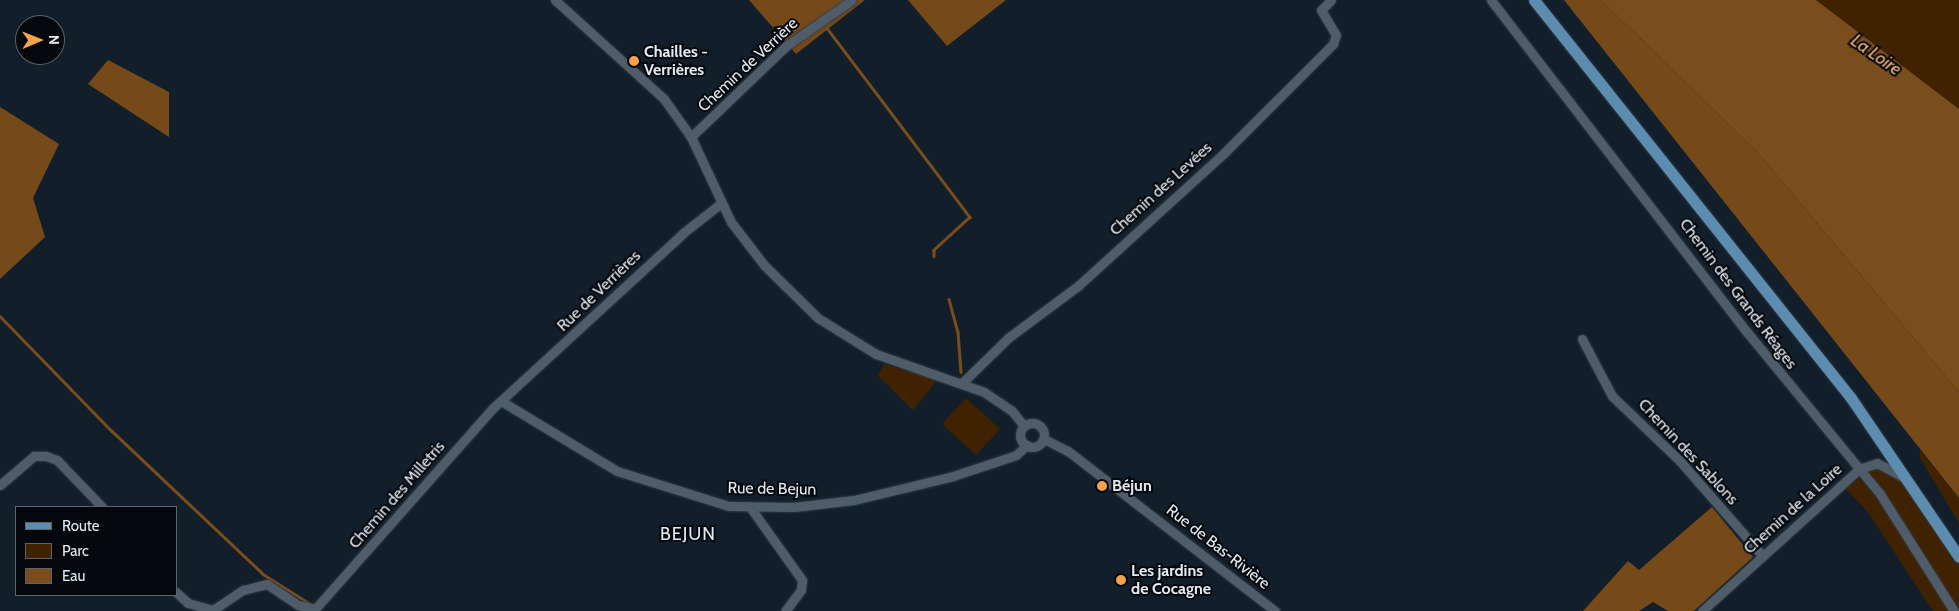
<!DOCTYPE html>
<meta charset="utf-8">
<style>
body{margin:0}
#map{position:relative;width:1959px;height:611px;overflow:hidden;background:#121f2a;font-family:Cabin,sans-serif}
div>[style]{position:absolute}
.green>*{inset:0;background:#412200}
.forest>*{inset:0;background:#764918}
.water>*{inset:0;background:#7a4d1d}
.stream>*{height:2.5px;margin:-1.25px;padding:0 1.25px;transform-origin:1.25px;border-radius:1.25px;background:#7a4d1d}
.roads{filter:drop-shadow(0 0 1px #323b43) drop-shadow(0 0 1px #323b43)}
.minor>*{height:9px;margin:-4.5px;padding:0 4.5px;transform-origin:4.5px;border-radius:4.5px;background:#4f5d6a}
.minor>.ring{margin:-4.5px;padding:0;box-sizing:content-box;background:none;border:9px solid #4f5d6a;border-radius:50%}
.major>*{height:11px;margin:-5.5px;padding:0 5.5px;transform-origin:5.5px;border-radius:5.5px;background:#5d8cb1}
.dots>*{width:14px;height:14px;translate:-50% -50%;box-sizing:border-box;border:2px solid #04080d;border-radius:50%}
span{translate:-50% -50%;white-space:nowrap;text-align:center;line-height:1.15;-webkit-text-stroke:4px #04080d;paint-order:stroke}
.poi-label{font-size:16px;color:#e2ebf2;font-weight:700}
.left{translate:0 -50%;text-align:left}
.street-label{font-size:16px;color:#e2ebf2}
.water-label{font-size:18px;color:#f7b576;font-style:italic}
.neighbourhood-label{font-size:18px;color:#e2ebf2;letter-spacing:1px}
.legend{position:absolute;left:15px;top:506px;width:162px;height:90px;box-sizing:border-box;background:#04080d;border:1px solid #5d6369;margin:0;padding:6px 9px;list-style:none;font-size:15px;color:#e2ebf2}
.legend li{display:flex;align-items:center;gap:10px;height:25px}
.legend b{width:25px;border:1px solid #5d6369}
.north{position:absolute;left:15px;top:15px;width:50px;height:50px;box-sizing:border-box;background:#04080d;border:1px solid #5d6369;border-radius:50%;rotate:89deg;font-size:14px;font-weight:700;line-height:20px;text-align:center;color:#e2ebf2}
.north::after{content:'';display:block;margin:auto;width:18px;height:22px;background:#f7a148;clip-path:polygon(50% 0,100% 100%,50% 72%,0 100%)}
</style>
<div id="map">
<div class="green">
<div style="clip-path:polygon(1816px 0,1959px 0,1959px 109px)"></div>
<div style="clip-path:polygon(884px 364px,937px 380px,913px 410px,878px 376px)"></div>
<div style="clip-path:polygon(966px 398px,1000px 429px,976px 455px,942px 424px)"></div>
<div style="clip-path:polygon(1920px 450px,1959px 498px,1959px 523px,1920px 458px)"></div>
<div style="clip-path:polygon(1880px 467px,1904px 482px,1959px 566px,1959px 611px,1868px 473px,1867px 469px)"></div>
<div style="clip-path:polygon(1860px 478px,1879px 501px,1951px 611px,1933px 611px,1867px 511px,1846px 489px)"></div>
</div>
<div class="forest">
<div style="clip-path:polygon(749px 0,865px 0,796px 54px)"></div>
<div style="clip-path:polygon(908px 0,1006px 0,947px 46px)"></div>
<div style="clip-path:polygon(1564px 0,1601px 0,1759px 154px,1959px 392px,1959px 498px)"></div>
<div style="clip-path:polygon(108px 60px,169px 92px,169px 137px,88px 84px)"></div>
<div style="clip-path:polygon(0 107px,59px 144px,33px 198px,45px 237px,0 279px)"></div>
<div style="clip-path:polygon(1712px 507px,1753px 557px,1694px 611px,1668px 611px,1653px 602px,1639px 611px,1583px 611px,1628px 561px,1639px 570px)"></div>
</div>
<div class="water">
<div style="clip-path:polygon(1601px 0,1816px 0,1959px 109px,1959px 392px,1759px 154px)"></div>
</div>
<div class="stream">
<div style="left:818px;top:17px;width:30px;rotate:-34deg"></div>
<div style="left:824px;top:24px;width:242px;rotate:52.9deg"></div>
<div style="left:970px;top:217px;width:49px;rotate:137.5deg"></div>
<div style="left:934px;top:250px;width:6px;rotate:90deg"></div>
<div style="left:949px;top:299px;width:34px;rotate:75deg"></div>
<div style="left:958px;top:332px;width:40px;rotate:85.7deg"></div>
<div style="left:0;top:316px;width:161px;rotate:45.8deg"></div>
<div style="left:112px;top:431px;width:208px;rotate:43.4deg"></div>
<div style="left:263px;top:574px;width:58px;rotate:32.3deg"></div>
</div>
<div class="roads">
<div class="minor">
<div style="left:555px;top:0;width:147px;rotate:42.2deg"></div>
<div style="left:664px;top:99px;width:47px;rotate:54.6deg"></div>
<div style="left:691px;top:137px;width:94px;rotate:64.8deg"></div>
<div style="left:731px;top:222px;width:54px;rotate:52.5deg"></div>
<div style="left:764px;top:265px;width:76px;rotate:44.5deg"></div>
<div style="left:818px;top:318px;width:68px;rotate:31.8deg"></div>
<div style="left:876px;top:354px;width:114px;rotate:19.4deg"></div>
<div style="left:984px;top:392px;width:34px;rotate:34deg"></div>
<div style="left:1012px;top:411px;width:19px;rotate:51deg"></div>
<div style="left:1491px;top:0;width:419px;rotate:52.4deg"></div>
<div style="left:1747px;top:332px;width:210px;rotate:50.6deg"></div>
<div style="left:1880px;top:494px;width:138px;rotate:57.7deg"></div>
<div style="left:691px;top:137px;width:132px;rotate:-43.8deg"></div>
<div style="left:786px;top:46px;width:80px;rotate:-34.9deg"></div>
<div style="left:1582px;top:339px;width:64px;rotate:62.2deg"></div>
<div style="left:1612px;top:396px;width:94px;rotate:43.7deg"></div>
<div style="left:1680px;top:461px;width:126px;rotate:48.9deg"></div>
<div style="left:962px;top:383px;width:64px;rotate:-44.4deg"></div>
<div style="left:1008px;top:338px;width:89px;rotate:-36.7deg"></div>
<div style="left:1079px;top:285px;width:195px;rotate:-42.3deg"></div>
<div style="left:1223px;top:154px;width:156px;rotate:-45deg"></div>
<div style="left:1333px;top:44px;width:9px;rotate:-72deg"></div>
<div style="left:1336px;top:35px;width:29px;rotate:-121deg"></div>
<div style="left:1321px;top:10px;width:14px;rotate:-45deg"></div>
<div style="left:501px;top:401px;width:135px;rotate:31.1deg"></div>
<div style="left:617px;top:471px;width:117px;rotate:17.4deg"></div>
<div style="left:729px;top:506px;width:65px;rotate:0.9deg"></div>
<div style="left:794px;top:507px;width:60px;rotate:-6.7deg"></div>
<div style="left:854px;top:500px;width:102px;rotate:-13.6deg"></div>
<div style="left:953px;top:476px;width:66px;rotate:-18.4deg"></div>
<div style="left:1016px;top:455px;width:15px;rotate:-42deg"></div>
<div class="ring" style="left:1020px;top:423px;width:15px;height:15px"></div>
<div style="left:1044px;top:439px;width:27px;rotate:27deg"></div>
<div style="left:1068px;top:451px;width:262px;rotate:37.7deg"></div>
<div style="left:0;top:485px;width:45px;rotate:-40.5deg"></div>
<div style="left:34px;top:456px;width:12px"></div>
<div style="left:46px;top:456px;width:12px;rotate:20deg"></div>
<div style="left:57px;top:460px;width:65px;rotate:46.2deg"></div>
<div style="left:750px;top:507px;width:90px;rotate:54.5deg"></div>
<div style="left:802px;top:580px;width:10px;rotate:96deg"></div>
<div style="left:801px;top:590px;width:26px;rotate:127deg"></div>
<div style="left:176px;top:592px;width:16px;rotate:43deg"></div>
<div style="left:188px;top:603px;width:26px;rotate:16deg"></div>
<div style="left:213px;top:610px;width:36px;rotate:-34deg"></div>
<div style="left:243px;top:590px;width:25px;rotate:-14deg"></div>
<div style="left:267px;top:584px;width:37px;rotate:34deg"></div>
<div style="left:298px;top:605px;width:17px;rotate:13deg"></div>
<div style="left:315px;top:609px;width:268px;rotate:-48.5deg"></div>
<div style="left:493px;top:408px;width:258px;rotate:-42.6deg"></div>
<div style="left:683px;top:233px;width:47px;rotate:-38.1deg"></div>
<div style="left:1702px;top:611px;width:212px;rotate:-42.1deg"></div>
<div style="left:1859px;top:469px;width:19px;rotate:-18deg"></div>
<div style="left:1877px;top:463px;width:27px;rotate:28deg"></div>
</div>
<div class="major">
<div style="left:1534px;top:0;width:509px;rotate:51.46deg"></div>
<div style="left:1851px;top:398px;width:192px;rotate:55.8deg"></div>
</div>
</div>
<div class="dots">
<div style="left:634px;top:61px;background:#f7a148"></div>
<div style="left:1102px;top:486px;background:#f7a148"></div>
<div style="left:1121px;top:580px;background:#f7a148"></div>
</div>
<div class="poi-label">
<span class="left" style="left:644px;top:61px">Chailles -<br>Verrières</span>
<span class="left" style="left:1112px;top:486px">Béjun</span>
<span class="left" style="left:1131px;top:580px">Les jardins<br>de Cocagne</span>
</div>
<div class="street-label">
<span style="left:748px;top:65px;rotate:-43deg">Chemin de Verrière</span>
<span style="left:1161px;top:189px;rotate:-42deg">Chemin des Levées</span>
<span style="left:599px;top:291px;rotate:-44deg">Rue de Verrières</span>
<span style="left:1738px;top:294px;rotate:53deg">Chemin des Grands Réages</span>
<span style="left:1688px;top:452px;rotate:47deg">Chemin des Sablons</span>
<span style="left:772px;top:489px;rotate:1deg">Rue de Bejun</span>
<span style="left:397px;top:495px;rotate:-49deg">Chemin des Milletris</span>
<span style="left:1793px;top:509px;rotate:-42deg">Chemin de la Loire</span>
<span style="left:1218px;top:547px;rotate:38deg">Rue de Bas-Rivière</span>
</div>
<div class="water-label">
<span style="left:1876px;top:55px;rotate:35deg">La Loire</span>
</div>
<div class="neighbourhood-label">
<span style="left:688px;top:534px">BEJUN</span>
</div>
<ul class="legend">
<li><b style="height:6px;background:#5d8cb1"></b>Route</li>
<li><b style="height:14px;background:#412200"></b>Parc</li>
<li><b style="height:14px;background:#7a4d1d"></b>Eau</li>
</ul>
<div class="north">N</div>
</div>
